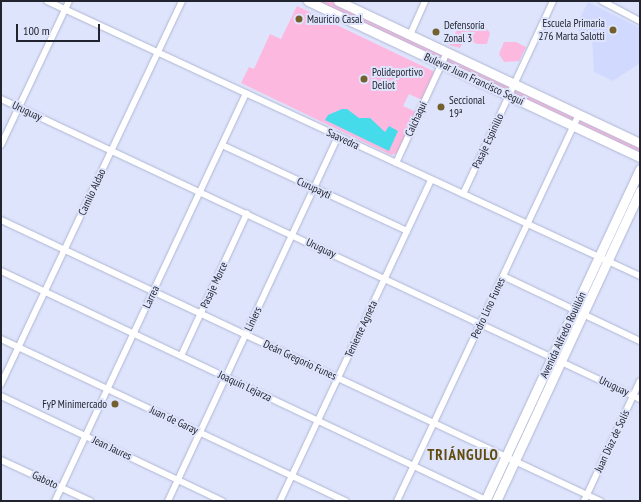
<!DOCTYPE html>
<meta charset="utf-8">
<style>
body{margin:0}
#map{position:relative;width:641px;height:502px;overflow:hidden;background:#dee4fc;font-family:"PT Sans Narrow",sans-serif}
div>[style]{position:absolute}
.built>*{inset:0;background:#d1dafe}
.green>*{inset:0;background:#fcb8df}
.water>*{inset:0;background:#46dbeb}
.roads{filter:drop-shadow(0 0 1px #afb6d2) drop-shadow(0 0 1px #afb6d2)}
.street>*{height:6px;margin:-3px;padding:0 3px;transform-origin:3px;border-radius:3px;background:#fff}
.secondary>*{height:9px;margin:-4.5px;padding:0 4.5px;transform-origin:4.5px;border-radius:4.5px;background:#fff}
.dots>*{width:11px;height:11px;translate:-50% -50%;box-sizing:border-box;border:2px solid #dee4fc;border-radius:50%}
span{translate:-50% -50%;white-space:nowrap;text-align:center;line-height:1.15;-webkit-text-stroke:4px #dee4fc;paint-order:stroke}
.poi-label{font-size:11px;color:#21242e}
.left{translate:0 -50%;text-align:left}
.right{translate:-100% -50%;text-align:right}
.street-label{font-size:11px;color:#21242e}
.district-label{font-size:15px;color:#614b0e;font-weight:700;letter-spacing:1px}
.frame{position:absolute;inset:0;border:2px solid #21242e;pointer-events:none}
.scale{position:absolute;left:16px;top:24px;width:84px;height:18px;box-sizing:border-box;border:2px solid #21242e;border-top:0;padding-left:5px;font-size:12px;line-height:14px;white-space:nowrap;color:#21242e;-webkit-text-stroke:3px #dee4fc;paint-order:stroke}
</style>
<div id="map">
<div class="built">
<div style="clip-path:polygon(588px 2px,640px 28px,640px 63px,613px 81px,594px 72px,592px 39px,579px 33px,577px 24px)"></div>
</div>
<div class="green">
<div style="clip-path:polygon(308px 1px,338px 1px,640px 143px,640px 157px)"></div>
<div style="clip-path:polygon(297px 6px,435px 72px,422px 100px,409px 94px,403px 106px,416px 112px,397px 153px,391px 155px,241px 83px,249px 67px,254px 69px,270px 34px,281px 39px)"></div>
<div style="clip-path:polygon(473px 24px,483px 24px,490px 33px,487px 44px,477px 44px,465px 38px,460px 48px,449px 45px,458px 28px,468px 32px)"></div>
<div style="clip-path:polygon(504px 42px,516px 42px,526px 47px,519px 61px,504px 62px,499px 54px)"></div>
</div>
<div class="water">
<div style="clip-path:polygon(342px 109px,347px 109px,359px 118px,370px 118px,385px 132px,389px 126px,398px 131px,389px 151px,325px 120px,328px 115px)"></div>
</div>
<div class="roads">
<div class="street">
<div style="left:47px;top:1px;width:654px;rotate:24.88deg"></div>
<div style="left:602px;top:1px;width:43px;rotate:27.8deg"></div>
<div style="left:410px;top:35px;width:37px;rotate:-66deg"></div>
<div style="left:1px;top:99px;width:706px;rotate:25.15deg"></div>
<div style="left:1px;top:145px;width:159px;rotate:-64.7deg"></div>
<div style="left:222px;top:145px;width:204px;rotate:24.9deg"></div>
<div style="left:396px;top:163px;width:122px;rotate:-65.3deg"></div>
<div style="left:463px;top:194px;width:213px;rotate:-65deg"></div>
<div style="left:1px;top:220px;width:662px;rotate:25.13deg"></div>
<div style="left:1px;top:271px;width:539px;rotate:25.28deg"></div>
<div style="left:503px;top:276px;width:152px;rotate:25.4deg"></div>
<div style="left:1px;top:339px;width:381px;rotate:25.2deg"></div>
<div style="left:181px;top:356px;width:157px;rotate:-65.2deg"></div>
<div style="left:1px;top:384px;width:424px;rotate:-64.7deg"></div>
<div style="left:1px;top:396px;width:245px;rotate:25.4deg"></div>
<div style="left:1px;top:460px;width:98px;rotate:24.7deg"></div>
<div style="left:55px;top:501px;width:450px;rotate:-64.9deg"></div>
<div style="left:168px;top:501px;width:403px;rotate:-65deg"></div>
<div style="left:280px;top:501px;width:355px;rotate:-64.8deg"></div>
<div style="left:397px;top:501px;width:428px;rotate:-64.8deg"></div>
<div style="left:584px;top:501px;width:132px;rotate:-65deg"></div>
</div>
<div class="secondary">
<div style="left:308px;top:1px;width:367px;rotate:25.2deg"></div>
<div style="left:338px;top:1px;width:334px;rotate:25.2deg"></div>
<div style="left:485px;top:501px;width:366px;rotate:-65deg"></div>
<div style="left:496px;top:501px;width:342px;rotate:-65.1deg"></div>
</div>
</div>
<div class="dots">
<div style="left:299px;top:19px;background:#74602e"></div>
<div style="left:613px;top:30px;background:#74602e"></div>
<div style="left:436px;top:32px;background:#74602e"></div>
<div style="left:364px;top:79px;background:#74602e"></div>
<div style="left:441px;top:107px;background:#74602e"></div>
<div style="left:115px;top:404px;background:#74602e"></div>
</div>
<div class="poi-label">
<span class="left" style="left:307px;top:19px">Mauricio Casal</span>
<span class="right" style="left:605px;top:30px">Escuela Primaria<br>276 Marta Salotti</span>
<span class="left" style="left:444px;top:32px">Defensoría<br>Zonal 3</span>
<span class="left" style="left:372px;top:79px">Polideportivo<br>Deliot</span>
<span class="left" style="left:449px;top:107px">Seccional<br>19ª</span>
<span class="right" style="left:107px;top:404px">FyP Minimercado</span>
</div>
<div class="street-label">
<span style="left:474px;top:79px;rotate:25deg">Bulevar Juan Francisco Seguí</span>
<span style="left:27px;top:111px;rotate:25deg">Uruguay</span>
<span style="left:416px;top:119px;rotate:-65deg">Calchaqui</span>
<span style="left:343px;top:139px;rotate:25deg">Saavedra</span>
<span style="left:488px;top:141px;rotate:-65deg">Pasaje Espinillo</span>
<span style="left:314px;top:188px;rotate:25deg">Curupayti</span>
<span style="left:92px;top:192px;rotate:-65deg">Camilo Aldao</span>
<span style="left:321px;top:248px;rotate:25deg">Uruguay</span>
<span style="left:214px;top:285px;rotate:-65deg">Pasaje Morce</span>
<span style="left:151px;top:297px;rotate:-65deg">Larrea</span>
<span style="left:488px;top:308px;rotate:-65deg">Pedro Lino Funes</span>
<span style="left:253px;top:319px;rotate:-65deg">Liniers</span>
<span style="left:361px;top:329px;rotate:-65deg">Teniente Agneta</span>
<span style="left:563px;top:335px;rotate:-65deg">Avenida Alfredo Rouillón</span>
<span style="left:300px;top:360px;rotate:25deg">Deán Gregorio Funes</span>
<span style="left:245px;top:386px;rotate:25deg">Joaquín Lejarza</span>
<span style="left:614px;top:386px;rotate:25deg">Uruguay</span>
<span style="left:174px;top:420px;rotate:25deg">Juan de Garay</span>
<span style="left:612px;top:441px;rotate:-65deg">Juan Díaz de Solís</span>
<span style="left:112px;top:448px;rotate:25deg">Jean Jaures</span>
<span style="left:45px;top:480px;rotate:25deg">Gaboto</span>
</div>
<div class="district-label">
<span style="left:463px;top:455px">TRIÁNGULO</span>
</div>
<div class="frame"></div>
<div class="scale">100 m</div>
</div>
